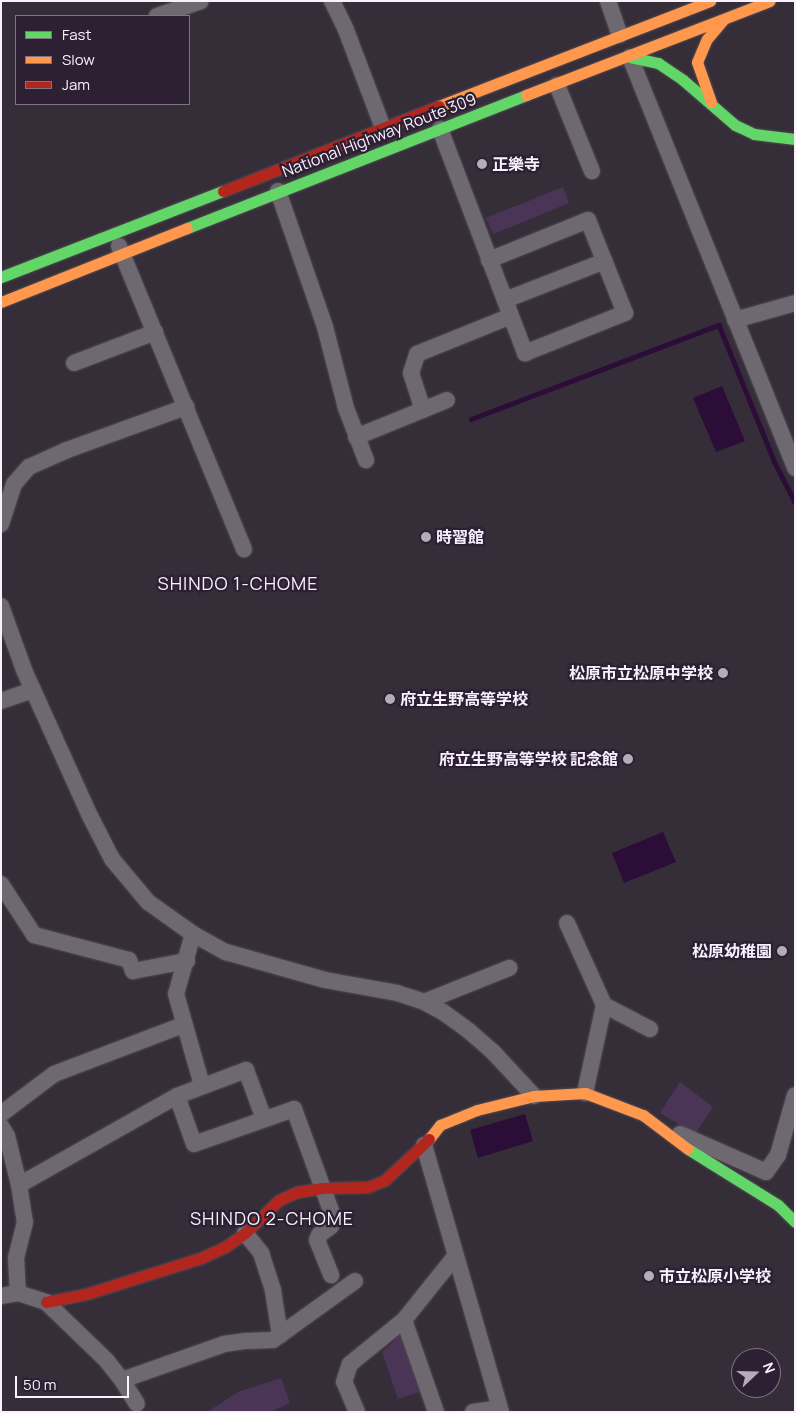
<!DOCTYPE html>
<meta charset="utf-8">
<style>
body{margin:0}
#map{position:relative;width:796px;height:1413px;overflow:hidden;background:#352e39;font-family:Manrope,"Noto Sans JP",sans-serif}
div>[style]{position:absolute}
.green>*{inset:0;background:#4b3557}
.water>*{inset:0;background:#2b0d38}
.stream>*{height:4.5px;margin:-2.25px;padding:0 2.25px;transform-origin:2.25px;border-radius:2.25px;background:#2b0d38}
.roads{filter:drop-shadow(0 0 1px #514b54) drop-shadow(0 0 1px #514b54)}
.street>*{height:16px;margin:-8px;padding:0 8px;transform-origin:8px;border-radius:8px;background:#6e6971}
.fast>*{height:11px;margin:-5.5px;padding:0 5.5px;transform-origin:5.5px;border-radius:5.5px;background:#63d668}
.slow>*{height:11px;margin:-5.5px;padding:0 5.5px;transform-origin:5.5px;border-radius:5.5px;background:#ff974d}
.jam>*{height:11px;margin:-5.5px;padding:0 5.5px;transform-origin:5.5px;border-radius:5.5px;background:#b3261e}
.dots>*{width:14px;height:14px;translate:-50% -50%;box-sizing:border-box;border:2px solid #2c2032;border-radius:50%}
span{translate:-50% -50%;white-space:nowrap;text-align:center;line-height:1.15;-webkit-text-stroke:4.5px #2c2032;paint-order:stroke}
.street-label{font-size:16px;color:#f9f1fe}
.poi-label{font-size:16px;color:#f9f1fe;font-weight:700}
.left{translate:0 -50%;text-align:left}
.right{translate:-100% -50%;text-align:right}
.neighbourhood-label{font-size:18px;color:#f9f1fe;letter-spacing:1px}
.frame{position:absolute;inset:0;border:2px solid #f9f1fe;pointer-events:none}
.legend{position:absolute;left:15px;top:15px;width:175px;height:90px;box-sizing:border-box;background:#2c2032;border:1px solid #7e7484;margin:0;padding:6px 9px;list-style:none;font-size:15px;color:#f9f1fe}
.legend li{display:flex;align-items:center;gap:10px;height:25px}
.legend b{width:25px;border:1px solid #7e7484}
.north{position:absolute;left:731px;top:1348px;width:50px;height:50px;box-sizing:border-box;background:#2c2032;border:1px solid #7e7484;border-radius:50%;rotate:69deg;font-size:14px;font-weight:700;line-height:20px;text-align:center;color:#f9f1fe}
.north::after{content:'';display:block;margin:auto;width:18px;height:22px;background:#b4adb9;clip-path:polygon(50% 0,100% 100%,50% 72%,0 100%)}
.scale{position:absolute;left:15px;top:1376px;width:114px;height:22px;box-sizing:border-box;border:2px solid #f9f1fe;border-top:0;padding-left:6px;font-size:15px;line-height:18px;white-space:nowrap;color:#f9f1fe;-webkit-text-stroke:4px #2c2032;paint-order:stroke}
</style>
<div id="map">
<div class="green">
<div style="clip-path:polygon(563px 187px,569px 203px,493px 234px,486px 218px)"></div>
<div style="clip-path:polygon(680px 1082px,713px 1107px,695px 1134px,660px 1113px)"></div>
<div style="clip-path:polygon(400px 1335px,406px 1336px,422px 1391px,398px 1399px,382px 1352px)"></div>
<div style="clip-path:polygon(281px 1378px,290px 1403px,271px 1412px,207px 1412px,238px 1392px)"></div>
</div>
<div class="water">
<div style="clip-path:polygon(722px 386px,745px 441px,716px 452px,693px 398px)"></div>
<div style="clip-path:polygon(663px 832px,676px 862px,624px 883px,612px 853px)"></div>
<div style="clip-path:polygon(525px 1114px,533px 1141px,478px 1158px,470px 1130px)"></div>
</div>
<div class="stream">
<div style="left:471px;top:419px;width:265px;rotate:-20.8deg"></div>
<div style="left:719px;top:325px;width:149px;rotate:67.9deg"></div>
<div style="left:775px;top:463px;width:44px;rotate:62.9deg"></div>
</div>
<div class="roads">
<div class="street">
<div style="left:332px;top:1px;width:32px;rotate:64deg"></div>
<div style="left:346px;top:30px;width:105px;rotate:69.3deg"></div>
<div style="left:608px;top:1px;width:36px;rotate:71deg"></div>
<div style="left:157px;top:16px;width:46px;rotate:-18.8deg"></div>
<div style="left:630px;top:57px;width:443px;rotate:68.1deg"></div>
<div style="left:557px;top:85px;width:93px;rotate:67.9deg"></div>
<div style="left:440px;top:129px;width:240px;rotate:69.2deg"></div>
<div style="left:525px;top:353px;width:108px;rotate:-21.8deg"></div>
<div style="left:625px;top:313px;width:100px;rotate:-111.7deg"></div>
<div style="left:588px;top:220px;width:107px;rotate:158deg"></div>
<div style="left:278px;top:191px;width:144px;rotate:70.9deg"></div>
<div style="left:325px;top:327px;width:84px;rotate:75.5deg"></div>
<div style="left:346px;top:408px;width:56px;rotate:69deg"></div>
<div style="left:119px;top:246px;width:328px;rotate:67.6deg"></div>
<div style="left:505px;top:300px;width:107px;rotate:-21.3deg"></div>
<div style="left:735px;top:320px;width:62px;rotate:-15.8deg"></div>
<div style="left:74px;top:363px;width:87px;rotate:-20.9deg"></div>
<div style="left:423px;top:410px;width:39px;rotate:-108deg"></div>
<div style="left:411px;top:373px;width:20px;rotate:-72deg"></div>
<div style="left:417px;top:354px;width:101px;rotate:-22deg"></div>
<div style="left:356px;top:437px;width:98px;rotate:-22.1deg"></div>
<div style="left:1px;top:524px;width:42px;rotate:-72deg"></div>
<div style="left:14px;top:484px;width:23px;rotate:-49deg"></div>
<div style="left:29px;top:467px;width:42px;rotate:-24.1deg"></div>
<div style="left:67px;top:450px;width:127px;rotate:-19.9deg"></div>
<div style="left:1px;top:606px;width:68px;rotate:70.2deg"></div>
<div style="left:24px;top:670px;width:160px;rotate:65.7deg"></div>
<div style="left:90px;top:816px;width:48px;rotate:62.9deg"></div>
<div style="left:112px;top:859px;width:56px;rotate:50.1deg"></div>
<div style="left:148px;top:902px;width:55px;rotate:35.4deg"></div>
<div style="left:193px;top:934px;width:38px;rotate:29deg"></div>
<div style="left:226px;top:952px;width:103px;rotate:15.8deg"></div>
<div style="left:325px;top:980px;width:73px;rotate:10.2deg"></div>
<div style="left:397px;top:993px;width:28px;rotate:18deg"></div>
<div style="left:424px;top:1002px;width:21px;rotate:28deg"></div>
<div style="left:443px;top:1012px;width:32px;rotate:36deg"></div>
<div style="left:469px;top:1031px;width:32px;rotate:41deg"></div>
<div style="left:493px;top:1052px;width:60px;rotate:47deg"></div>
<div style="left:1px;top:701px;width:34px;rotate:-19deg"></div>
<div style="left:1px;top:884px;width:61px;rotate:57.1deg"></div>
<div style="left:34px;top:935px;width:98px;rotate:14.7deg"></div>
<div style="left:129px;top:960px;width:12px;rotate:70deg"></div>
<div style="left:133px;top:971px;width:55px;rotate:-10.5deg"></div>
<div style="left:567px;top:923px;width:90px;rotate:65.7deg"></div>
<div style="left:604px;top:1005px;width:90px;rotate:102.2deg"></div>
<div style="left:193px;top:934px;width:62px;rotate:105.8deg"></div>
<div style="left:176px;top:994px;width:95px;rotate:74.1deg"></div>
<div style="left:424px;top:1002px;width:92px;rotate:-21.8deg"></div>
<div style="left:604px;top:1005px;width:52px;rotate:27.6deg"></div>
<div style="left:177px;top:1096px;width:51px;rotate:70.5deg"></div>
<div style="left:194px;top:1144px;width:106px;rotate:-19.3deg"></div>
<div style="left:294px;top:1109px;width:117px;rotate:70deg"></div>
<div style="left:334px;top:1219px;width:8px;rotate:113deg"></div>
<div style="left:331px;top:1226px;width:15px;rotate:143deg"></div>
<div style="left:319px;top:1235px;width:5px;rotate:112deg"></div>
<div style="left:317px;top:1240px;width:38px;rotate:68deg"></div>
<div style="left:1px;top:1114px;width:66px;rotate:-37deg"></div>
<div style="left:54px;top:1074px;width:138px;rotate:-20.8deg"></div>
<div style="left:1px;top:1126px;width:12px;rotate:59deg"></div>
<div style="left:7px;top:1136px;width:50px;rotate:76.2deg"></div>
<div style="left:19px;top:1185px;width:37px;rotate:81deg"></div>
<div style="left:25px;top:1222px;width:36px;rotate:104deg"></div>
<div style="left:16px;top:1257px;width:36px;rotate:87deg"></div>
<div style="left:680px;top:1134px;width:94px;rotate:23.8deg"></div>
<div style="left:766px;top:1172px;width:21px;rotate:-55deg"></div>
<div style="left:778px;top:1155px;width:62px;rotate:-74.2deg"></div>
<div style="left:424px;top:1145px;width:278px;rotate:73.9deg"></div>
<div style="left:19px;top:1185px;width:181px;rotate:-29.4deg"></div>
<div style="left:177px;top:1096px;width:74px;rotate:-20.6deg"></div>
<div style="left:246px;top:1070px;width:52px;rotate:69.8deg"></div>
<div style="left:245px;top:1233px;width:26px;rotate:51deg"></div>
<div style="left:261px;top:1253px;width:40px;rotate:72deg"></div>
<div style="left:273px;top:1291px;width:45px;rotate:81deg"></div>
<div style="left:1px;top:1296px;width:17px;rotate:-10deg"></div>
<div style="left:18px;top:1293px;width:29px;rotate:18deg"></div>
<div style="left:46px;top:1302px;width:85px;rotate:44deg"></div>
<div style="left:107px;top:1361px;width:24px;rotate:52deg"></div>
<div style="left:122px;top:1380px;width:28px;rotate:58deg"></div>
<div style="left:404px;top:1320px;width:97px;rotate:70.8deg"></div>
<div style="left:122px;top:1380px;width:108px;rotate:-19.4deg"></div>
<div style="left:224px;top:1344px;width:22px;rotate:-8deg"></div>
<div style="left:246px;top:1341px;width:27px;rotate:-2deg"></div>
<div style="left:273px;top:1340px;width:101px;rotate:-35.7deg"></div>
<div style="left:357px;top:1412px;width:33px;rotate:-113deg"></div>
<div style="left:344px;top:1382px;width:19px;rotate:-72deg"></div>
<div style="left:350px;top:1364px;width:70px;rotate:-39.2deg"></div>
<div style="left:404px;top:1320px;width:83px;rotate:-51.3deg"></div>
<div style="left:473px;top:1412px;width:27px;rotate:-8deg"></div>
</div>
<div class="fast">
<div style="left:630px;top:57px;width:29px;rotate:12deg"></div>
<div style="left:658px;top:63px;width:30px;rotate:34deg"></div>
<div style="left:683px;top:80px;width:69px;rotate:40.9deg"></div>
<div style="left:735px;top:125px;width:21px;rotate:25deg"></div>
<div style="left:754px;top:134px;width:41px;rotate:7deg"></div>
<div style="left:187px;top:228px;width:364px;rotate:-21.4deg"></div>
<div style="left:1px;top:277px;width:238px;rotate:-21.2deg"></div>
<div style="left:688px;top:1149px;width:106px;rotate:31.9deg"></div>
<div style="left:778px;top:1205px;width:24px;rotate:45deg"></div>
</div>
<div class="slow">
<div style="left:526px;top:95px;width:261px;rotate:-21.1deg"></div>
<div style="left:711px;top:102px;width:42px;rotate:-109.3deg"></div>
<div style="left:697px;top:62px;width:25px;rotate:-67deg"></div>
<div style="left:707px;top:39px;width:25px;rotate:-50deg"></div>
<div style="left:439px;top:106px;width:291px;rotate:-21.2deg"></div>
<div style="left:1px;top:302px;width:200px;rotate:-21.7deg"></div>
<div style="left:429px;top:1139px;width:18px;rotate:-52deg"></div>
<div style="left:440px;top:1125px;width:40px;rotate:-22deg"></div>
<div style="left:477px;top:1110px;width:59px;rotate:-13.8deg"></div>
<div style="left:534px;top:1096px;width:51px;rotate:-3.4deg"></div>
<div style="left:585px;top:1093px;width:62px;rotate:20.8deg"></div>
<div style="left:643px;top:1115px;width:56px;rotate:37.1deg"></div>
</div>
<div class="jam">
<div style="left:223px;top:191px;width:232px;rotate:-21.5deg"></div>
<div style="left:46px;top:1302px;width:41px;rotate:-11.3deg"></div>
<div style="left:86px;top:1294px;width:121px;rotate:-17.4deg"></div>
<div style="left:201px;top:1258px;width:26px;rotate:-25deg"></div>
<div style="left:225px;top:1247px;width:24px;rotate:-35deg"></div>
<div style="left:245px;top:1233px;width:47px;rotate:-44.1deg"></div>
<div style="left:279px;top:1200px;width:20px;rotate:-24deg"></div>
<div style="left:297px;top:1192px;width:24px;rotate:-9deg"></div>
<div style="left:321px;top:1188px;width:47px;rotate:-1.2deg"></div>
<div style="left:368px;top:1187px;width:18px;rotate:-22deg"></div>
<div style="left:385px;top:1180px;width:60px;rotate:-43deg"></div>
</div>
</div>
<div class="dots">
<div style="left:482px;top:164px;background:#b4adb9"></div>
<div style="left:426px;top:537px;background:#b4adb9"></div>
<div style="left:723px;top:673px;background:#b4adb9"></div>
<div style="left:390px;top:699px;background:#b4adb9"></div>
<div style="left:628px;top:759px;background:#b4adb9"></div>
<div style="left:782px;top:951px;background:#b4adb9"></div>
<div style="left:649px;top:1276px;background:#b4adb9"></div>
</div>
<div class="street-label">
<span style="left:379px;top:135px;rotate:-21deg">National Highway Route 309</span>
</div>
<div class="poi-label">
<span class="left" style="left:492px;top:164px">正樂寺</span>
<span class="left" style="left:436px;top:537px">時習館</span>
<span class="right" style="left:713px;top:673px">松原市立松原中学校</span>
<span class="left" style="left:400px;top:699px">府立生野高等学校</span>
<span class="right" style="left:618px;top:759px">府立生野高等学校 記念館</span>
<span class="right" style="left:772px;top:951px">松原幼稚園</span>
<span class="left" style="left:659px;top:1276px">市立松原小学校</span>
</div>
<div class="neighbourhood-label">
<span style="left:238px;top:583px">SHINDO 1-CHOME</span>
<span style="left:272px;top:1218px">SHINDO 2-CHOME</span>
</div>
<div class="frame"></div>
<ul class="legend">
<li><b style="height:6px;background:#63d668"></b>Fast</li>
<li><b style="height:6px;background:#ff974d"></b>Slow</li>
<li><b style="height:6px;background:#b3261e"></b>Jam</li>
</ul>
<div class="north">N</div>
<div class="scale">50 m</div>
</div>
